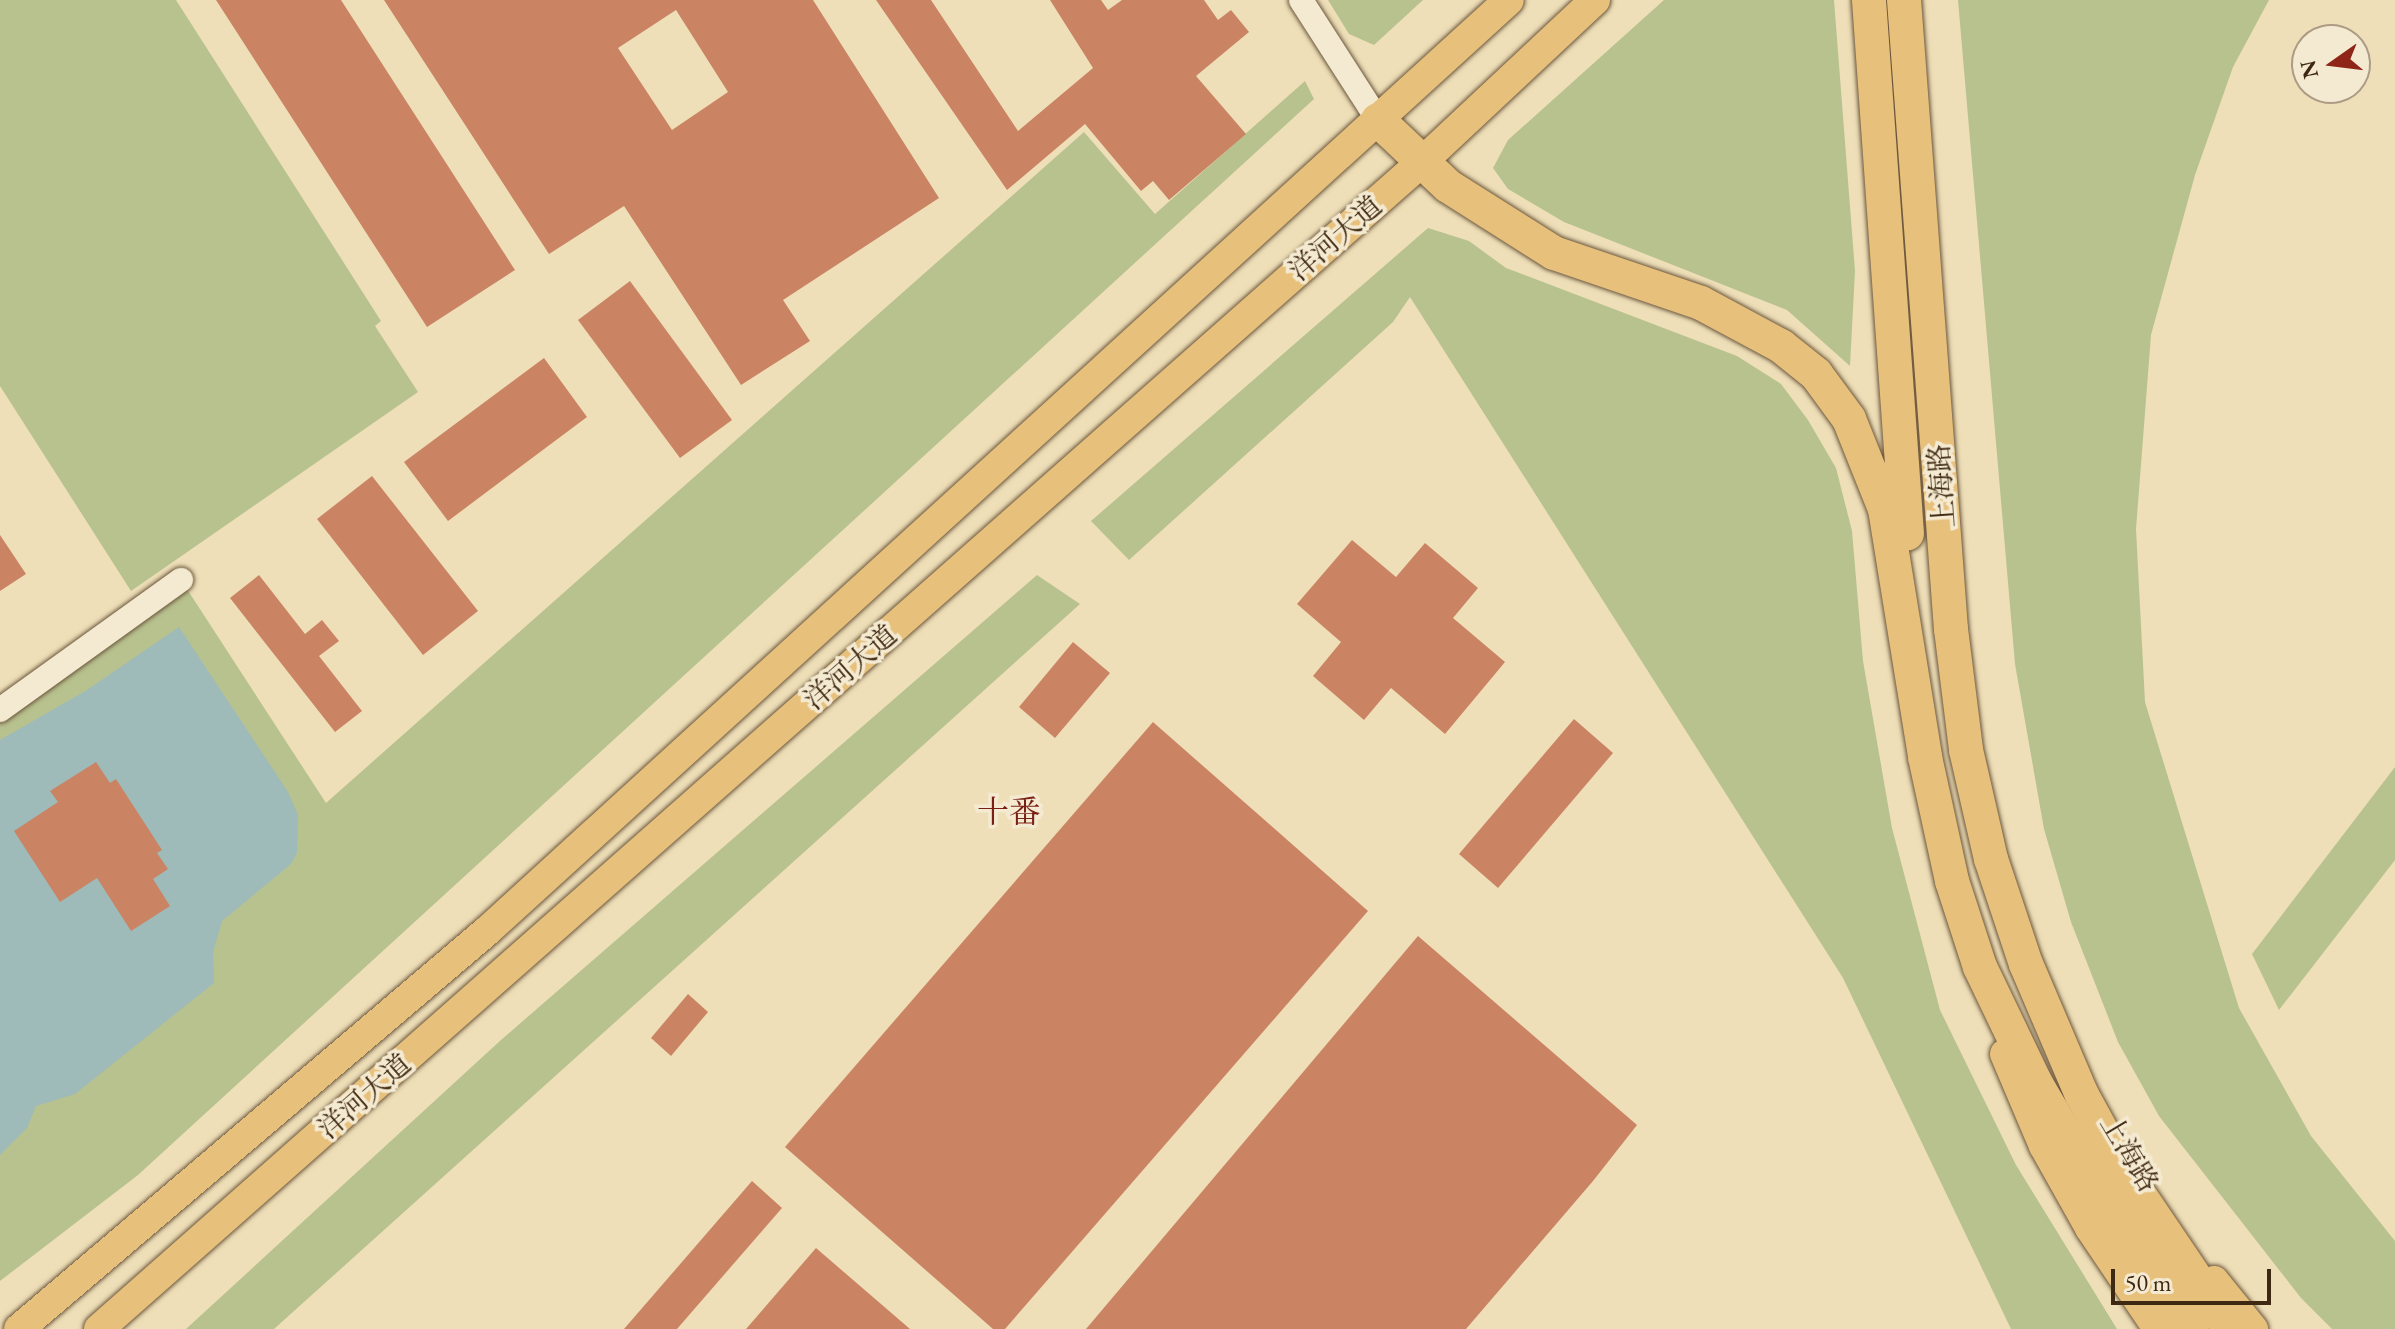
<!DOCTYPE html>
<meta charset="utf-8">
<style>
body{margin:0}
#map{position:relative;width:2395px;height:1329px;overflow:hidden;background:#eedfb8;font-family:"EB Garamond","Noto Serif SC",serif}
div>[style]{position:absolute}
.green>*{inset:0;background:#b8c28f}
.water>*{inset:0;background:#9ebab9}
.building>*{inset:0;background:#ca8463}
.roads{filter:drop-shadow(0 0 2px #6b563c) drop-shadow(0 0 2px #6b563c)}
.minor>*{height:24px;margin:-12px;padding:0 12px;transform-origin:12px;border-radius:12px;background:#f4ead1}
.major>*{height:30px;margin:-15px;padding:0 15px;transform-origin:15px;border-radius:15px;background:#e7c07c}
.highway>*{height:34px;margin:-17px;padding:0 17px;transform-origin:17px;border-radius:17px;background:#e7c07c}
span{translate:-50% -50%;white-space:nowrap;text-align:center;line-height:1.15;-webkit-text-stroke:7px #f4ead1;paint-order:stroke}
.street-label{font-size:28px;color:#3f2812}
.quarter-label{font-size:32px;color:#7a1f14}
.north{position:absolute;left:2291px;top:24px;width:80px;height:80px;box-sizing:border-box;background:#f4ead1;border:2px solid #ac9c85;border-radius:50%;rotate:256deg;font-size:22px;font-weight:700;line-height:32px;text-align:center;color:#3f2812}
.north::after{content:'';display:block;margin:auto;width:28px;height:36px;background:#8f2418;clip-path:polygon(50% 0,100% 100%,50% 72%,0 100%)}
.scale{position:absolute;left:2111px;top:1269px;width:160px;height:36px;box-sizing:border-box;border:4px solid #3f2812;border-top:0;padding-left:10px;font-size:24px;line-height:28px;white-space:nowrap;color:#3f2812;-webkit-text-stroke:6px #f4ead1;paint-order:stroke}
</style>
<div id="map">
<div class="green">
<div style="clip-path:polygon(0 0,176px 0,381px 321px,375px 326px,418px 392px,131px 591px,0 386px)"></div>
<div style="clip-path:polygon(1328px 0,1423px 0,1374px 45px,1349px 34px)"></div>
<div style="clip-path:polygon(1664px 0,1834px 0,1855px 271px,1850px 366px,1787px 310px,1564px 222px,1508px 189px,1493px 168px,1508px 140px)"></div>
<div style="clip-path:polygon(1958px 0,2269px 0,2233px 67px,2195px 175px,2151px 335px,2136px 529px,2145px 702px,2239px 1008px,2311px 1136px,2395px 1241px,2395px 1329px,2332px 1329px,2301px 1298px,2159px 1116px,2118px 1042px,2071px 922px,2044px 829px,2015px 664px)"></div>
<div style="clip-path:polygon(1305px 81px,1314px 99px,138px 1175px,0 1281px,0 723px,185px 586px,326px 803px,1084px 132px,1155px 214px)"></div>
<div style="clip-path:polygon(1428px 228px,1469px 241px,1506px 268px,1737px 356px,1781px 384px,1808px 420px,1836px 468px,1852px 531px,1863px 661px,1892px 828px,1940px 1010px,2016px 1165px,2117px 1329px,2011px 1329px,1843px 978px,1410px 297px,1393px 322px,1129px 560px,1091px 521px)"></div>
<div style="clip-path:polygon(1037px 575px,1080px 604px,274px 1329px,186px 1329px,501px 1040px)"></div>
<div style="clip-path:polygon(2395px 767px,2395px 860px,2279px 1010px,2252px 954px)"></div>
</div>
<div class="water">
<div style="clip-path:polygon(179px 627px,288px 792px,298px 815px,297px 853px,291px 864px,222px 921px,213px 952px,214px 983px,75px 1094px,36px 1106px,27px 1128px,0 1155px,0 740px,87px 690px)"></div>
</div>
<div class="building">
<div style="clip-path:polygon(216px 0,341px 0,515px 270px,427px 327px)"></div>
<div style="clip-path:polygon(evenodd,384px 0,813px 0,939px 198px,783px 300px,810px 341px,741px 385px,624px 206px,549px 254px,384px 0,676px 10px,728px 92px,672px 130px,618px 48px,676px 10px)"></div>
<div style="clip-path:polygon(876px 0,931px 0,1018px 131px,1093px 68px,1050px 0,1101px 0,1108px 10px,1122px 0,1204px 0,1218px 20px,1231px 10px,1249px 32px,1196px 76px,1246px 134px,1169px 200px,1153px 181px,1141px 191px,1085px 124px,1007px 190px)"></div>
<div style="clip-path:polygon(630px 281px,732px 420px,680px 458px,578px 320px)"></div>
<div style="clip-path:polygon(544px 358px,587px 417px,448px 521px,404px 462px)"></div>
<div style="clip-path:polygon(372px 476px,478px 611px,423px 655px,317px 519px)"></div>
<div style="clip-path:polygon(0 535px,26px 574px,0 591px)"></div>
<div style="clip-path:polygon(1352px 540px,1396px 577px,1425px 543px,1478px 588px,1453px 618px,1505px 662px,1445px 734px,1391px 688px,1364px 720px,1313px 676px,1341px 642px,1297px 604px)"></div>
<div style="clip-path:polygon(259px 575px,305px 634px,322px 620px,339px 641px,319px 656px,362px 711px,335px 732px,230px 598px)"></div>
<div style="clip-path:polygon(1073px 642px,1110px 673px,1055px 738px,1019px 707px)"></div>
<div style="clip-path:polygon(1574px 719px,1613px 753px,1498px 888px,1459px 854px)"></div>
<div style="clip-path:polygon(1153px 722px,1368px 911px,1005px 1329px,993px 1329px,785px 1147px)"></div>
<div style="clip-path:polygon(96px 762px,110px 783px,116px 779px,162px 850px,157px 853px,168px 869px,153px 879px,170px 906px,131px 931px,97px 878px,60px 902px,14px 831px,58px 802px,50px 791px)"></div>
<div style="clip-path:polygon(1418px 936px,1637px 1125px,1593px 1181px,1466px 1329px,1086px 1329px)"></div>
<div style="clip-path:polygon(688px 994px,708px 1012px,671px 1056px,651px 1038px)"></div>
<div style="clip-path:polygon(752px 1181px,782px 1208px,677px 1329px,624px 1329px)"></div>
<div style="clip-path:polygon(816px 1248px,910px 1329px,746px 1329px)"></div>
</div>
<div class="roads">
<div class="minor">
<div style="left:1301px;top:0;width:143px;rotate:57.3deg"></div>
<div style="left:0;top:710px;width:223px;rotate:-35.7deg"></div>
</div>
<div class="major">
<div style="left:2005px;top:1054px;width:100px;rotate:67deg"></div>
<div style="left:2044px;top:1146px;width:94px;rotate:60.7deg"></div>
<div style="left:2090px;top:1228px;width:122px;rotate:56deg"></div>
<div style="left:2214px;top:1281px;width:62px;rotate:50.9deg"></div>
<div style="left:19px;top:1329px;width:614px;rotate:-40.38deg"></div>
<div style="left:487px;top:931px;width:1382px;rotate:-42.33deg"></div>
<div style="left:99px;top:1329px;width:1764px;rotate:-41.42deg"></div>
<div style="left:1422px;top:162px;width:237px;rotate:-43.1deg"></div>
</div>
<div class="highway">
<div style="left:1869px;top:0;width:535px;rotate:85.93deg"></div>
<div style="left:1904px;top:0;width:631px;rotate:85.73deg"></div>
<div style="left:1951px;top:629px;width:122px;rotate:82.9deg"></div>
<div style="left:1966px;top:750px;width:112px;rotate:77.1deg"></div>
<div style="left:1991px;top:859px;width:111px;rotate:71.6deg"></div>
<div style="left:2026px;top:964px;width:142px;rotate:66.9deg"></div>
<div style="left:2082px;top:1095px;width:88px;rotate:61.4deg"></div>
<div style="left:2124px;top:1172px;width:189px;rotate:56deg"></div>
<div style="left:1378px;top:120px;width:96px;rotate:43.3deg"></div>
<div style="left:1448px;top:186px;width:125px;rotate:32.3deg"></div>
<div style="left:1554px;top:253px;width:155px;rotate:18.8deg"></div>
<div style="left:1701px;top:303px;width:91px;rotate:28.3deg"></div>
<div style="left:1781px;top:346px;width:45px;rotate:38.7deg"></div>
<div style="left:1816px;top:374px;width:56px;rotate:53.7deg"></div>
<div style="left:1849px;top:419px;width:97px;rotate:68.2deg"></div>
<div style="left:1885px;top:509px;width:251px;rotate:80.8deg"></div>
<div style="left:1925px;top:757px;width:127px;rotate:77.7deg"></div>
<div style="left:1952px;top:881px;width:90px;rotate:72deg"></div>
<div style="left:1980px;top:967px;width:127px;rotate:64.4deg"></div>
<div style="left:2035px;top:1082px;width:154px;rotate:59.6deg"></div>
<div style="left:2113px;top:1215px;width:139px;rotate:55.3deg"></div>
</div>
</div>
<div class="street-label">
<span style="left:1335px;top:238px;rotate:-41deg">洋河大道</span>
<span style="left:1941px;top:486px;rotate:-94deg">上海路</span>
<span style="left:850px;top:667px;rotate:-41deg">洋河大道</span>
<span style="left:364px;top:1096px;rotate:-41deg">洋河大道</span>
<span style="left:2130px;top:1153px;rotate:59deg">上海路</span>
</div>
<div class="quarter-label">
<span style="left:1009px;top:812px">十番</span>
</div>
<div class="north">N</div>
<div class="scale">50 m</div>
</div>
